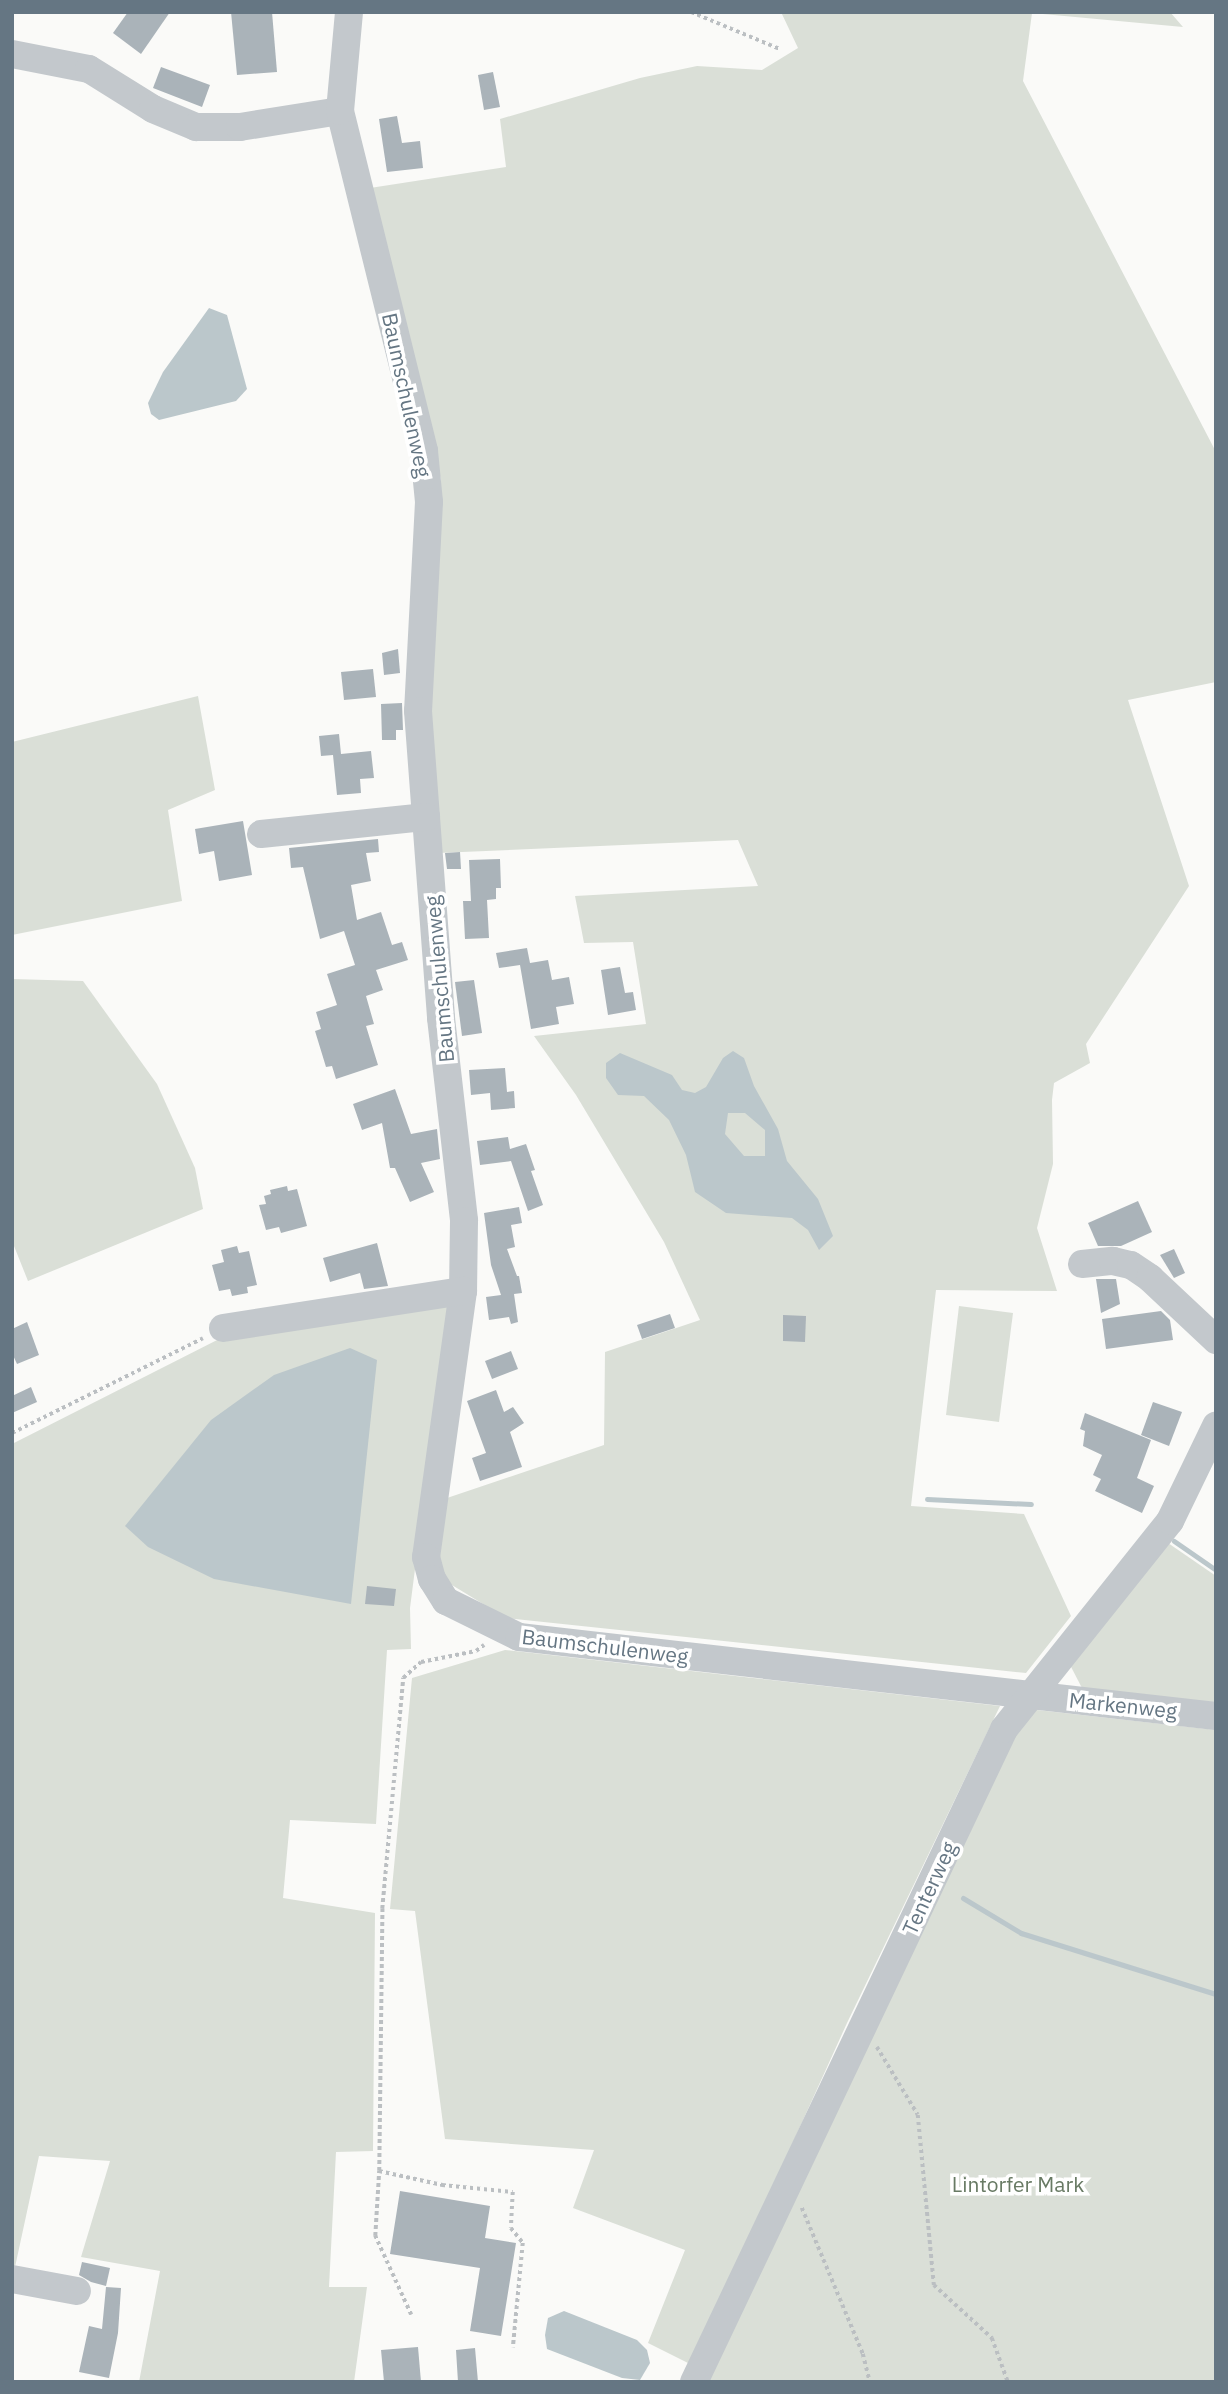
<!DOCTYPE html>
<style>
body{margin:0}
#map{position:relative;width:1228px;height:2394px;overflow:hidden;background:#fafaf8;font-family:"IBM Plex Sans",sans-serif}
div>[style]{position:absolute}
.green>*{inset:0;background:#dadfd7}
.water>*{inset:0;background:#bbc7cb}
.stream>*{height:5px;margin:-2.5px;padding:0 2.5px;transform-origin:2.5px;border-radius:2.5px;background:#bbc7cb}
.building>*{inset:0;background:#aab3b9}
.path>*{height:3.5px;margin-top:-1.75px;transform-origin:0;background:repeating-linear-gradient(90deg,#bbbfc2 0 3.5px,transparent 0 7px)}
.minor>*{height:28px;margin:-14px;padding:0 14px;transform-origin:14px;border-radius:14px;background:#c3c8cc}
span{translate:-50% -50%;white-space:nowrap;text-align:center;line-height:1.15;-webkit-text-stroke:7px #fff;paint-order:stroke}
.street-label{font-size:21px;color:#657683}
.park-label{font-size:21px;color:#687a64}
.frame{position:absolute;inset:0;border:14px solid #657683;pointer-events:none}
</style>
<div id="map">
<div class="green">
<div style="clip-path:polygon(781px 12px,1170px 12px,1183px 27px,1032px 13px,1023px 81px,1216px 452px,1216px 682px,1128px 700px,1189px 886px,1086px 1044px,1090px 1063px,1054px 1083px,1052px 1100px,1053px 1164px,1037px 1228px,1057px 1291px,936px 1290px,911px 1506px,1024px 1514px,1071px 1616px,1026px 1673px,506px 1618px,447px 1582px,438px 1565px,447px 1498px,604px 1445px,605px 1352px,700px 1320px,664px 1242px,576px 1095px,534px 1036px,646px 1024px,633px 942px,584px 943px,575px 896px,758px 886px,738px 840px,438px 853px,427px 703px,441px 480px,370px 188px,506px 167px,500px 119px,640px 78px,697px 66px,762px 70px,798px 48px)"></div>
<div style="clip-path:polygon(198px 696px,215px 790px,168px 810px,182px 901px,12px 935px,12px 742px)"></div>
<div style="clip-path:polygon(12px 979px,83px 981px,157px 1084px,195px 1168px,203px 1209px,28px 1281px,12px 1241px)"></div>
<div style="clip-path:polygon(449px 1305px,410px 1608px,411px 1649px,387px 1650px,376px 1824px,290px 1820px,283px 1898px,375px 1913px,373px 2151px,336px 2152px,329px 2287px,367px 2287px,354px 2382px,139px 2382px,160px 2271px,81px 2257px,110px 2161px,39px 2156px,12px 2281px,12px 1444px,227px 1335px)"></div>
<div style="clip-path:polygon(959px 1306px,1013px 1313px,999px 1422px,946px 1415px)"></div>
<div style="clip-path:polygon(1168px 1543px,1216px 1576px,1216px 1703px,1082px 1688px,1069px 1663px)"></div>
<div style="clip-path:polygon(505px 1650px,1000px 1706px,847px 2023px,692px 2365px,648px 2343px,685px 2250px,573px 2208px,594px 2150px,445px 2139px,415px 1911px,390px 1909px,412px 1678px)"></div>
<div style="clip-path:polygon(1028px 1709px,1216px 1730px,1216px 2382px,706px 2382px)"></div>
</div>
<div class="water">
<div style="clip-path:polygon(209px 308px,227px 315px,247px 389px,236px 401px,159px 420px,151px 414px,148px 403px,163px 372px)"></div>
<div style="clip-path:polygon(evenodd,733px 1051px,744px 1058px,754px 1086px,778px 1129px,787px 1161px,818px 1199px,833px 1236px,819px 1250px,808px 1230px,792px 1218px,726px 1213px,695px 1192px,686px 1155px,669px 1120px,644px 1096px,618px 1095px,606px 1078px,606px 1063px,620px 1053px,672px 1075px,682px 1090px,695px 1093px,706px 1087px,723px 1058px,733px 1051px,728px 1113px,745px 1113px,765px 1130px,765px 1156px,744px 1156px,725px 1134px,728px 1113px)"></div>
<div style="clip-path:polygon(350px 1348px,377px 1360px,351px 1604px,214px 1579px,148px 1547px,125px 1526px,211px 1420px,274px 1375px)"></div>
<div style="clip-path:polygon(564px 2311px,637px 2340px,647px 2350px,650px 2363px,640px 2380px,622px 2378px,547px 2349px,545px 2335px,548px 2318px)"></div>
</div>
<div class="stream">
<div style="left:927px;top:1499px;width:104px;rotate:2.8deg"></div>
<div style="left:1174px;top:1541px;width:51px;rotate:34.6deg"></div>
<div style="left:963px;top:1898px;width:68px;rotate:31.1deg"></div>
<div style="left:1021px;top:1933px;width:204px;rotate:17.4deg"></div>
</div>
<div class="building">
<div style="clip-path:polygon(128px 12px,170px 12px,141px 54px,113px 33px)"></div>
<div style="clip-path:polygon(231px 12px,272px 12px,277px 72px,237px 75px)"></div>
<div style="clip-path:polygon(161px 67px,210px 85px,202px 107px,153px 88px)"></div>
<div style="clip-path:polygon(493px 72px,500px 107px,484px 110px,478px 75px)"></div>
<div style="clip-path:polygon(397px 116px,402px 143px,420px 141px,423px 168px,387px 172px,379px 119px)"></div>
<div style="clip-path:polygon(398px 649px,400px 673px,384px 675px,382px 653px)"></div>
<div style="clip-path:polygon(373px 669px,376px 697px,344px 700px,341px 672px)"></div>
<div style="clip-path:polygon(402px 703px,403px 730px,396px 730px,396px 740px,382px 740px,381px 704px)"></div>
<div style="clip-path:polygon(339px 734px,341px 754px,371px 751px,374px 778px,360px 779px,361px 793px,337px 795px,333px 755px,321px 756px,319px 736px)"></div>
<div style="clip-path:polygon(243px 821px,252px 875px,219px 881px,214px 851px,199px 854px,195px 829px)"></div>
<div style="clip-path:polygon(378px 839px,379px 852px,366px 853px,371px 881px,351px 885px,357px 920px,381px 912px,392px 945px,402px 942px,408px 960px,376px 970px,383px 990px,366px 996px,374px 1024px,366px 1026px,378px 1065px,336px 1079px,332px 1066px,326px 1067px,315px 1031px,321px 1029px,316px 1012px,337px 1005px,327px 974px,355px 965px,344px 931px,320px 939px,303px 867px,291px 868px,289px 848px)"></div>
<div style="clip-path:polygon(460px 852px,461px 869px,447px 869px,445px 853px)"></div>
<div style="clip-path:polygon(500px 859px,501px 888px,496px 888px,496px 899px,487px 900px,489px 938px,465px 939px,463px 901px,471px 901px,469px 860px)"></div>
<div style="clip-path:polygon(527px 948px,530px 963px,548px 960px,552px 980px,569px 977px,574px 1004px,556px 1007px,559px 1024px,531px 1029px,520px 965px,499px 968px,496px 953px)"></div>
<div style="clip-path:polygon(620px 967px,625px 993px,633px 992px,636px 1010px,608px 1015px,601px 970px)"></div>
<div style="clip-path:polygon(474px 980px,482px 1033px,462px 1036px,455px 982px)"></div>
<div style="clip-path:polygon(505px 1068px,507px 1092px,514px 1091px,515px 1108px,491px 1110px,490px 1093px,471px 1095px,469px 1070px)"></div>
<div style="clip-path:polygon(395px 1089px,411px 1134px,437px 1129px,440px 1159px,421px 1163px,434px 1192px,410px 1202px,395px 1168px,390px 1168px,382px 1123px,362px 1130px,353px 1104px)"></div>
<div style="clip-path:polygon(508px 1137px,510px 1149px,526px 1144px,535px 1170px,531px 1171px,543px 1205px,528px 1211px,511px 1161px,480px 1165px,477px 1141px)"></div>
<div style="clip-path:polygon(287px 1186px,288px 1191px,297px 1189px,307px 1226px,281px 1233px,279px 1227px,266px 1230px,259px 1205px,266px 1204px,264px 1196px,271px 1194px,270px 1190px)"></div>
<div style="clip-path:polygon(1138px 1201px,1152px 1232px,1121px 1246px,1098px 1246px,1088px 1223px)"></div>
<div style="clip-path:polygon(519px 1207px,522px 1223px,511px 1225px,515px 1247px,507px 1249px,517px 1276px,519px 1276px,522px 1293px,514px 1294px,518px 1322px,511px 1324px,509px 1317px,489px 1320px,486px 1297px,501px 1295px,491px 1265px,484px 1213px)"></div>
<div style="clip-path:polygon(377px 1243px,388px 1286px,364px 1289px,360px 1273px,330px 1282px,323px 1258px)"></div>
<div style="clip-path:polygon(237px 1246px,239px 1253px,249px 1251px,257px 1285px,247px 1287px,248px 1293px,232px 1296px,230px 1289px,219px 1291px,212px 1265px,224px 1262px,221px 1250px)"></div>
<div style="clip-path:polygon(1174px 1249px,1185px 1273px,1174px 1278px,1160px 1255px)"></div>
<div style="clip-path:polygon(1096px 1279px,1116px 1279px,1120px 1304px,1101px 1313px)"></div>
<div style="clip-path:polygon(1161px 1311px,1170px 1320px,1173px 1340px,1106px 1349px,1102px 1319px)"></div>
<div style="clip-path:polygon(670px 1314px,675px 1328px,642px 1339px,637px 1325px)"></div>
<div style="clip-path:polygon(783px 1315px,806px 1316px,805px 1342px,783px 1341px)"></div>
<div style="clip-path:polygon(27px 1322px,39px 1355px,17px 1364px,12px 1353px,12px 1329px)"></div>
<div style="clip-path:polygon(511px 1351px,518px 1369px,492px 1379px,485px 1361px)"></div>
<div style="clip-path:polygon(31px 1387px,37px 1402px,12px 1413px,12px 1396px)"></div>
<div style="clip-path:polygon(496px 1390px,504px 1412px,513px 1407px,524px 1423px,510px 1432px,522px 1467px,480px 1481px,472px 1458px,486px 1453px,467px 1401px)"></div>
<div style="clip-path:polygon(1153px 1402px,1182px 1412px,1169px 1446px,1141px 1435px)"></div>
<div style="clip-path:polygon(1085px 1413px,1151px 1440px,1137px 1478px,1154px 1486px,1142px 1513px,1095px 1491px,1101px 1479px,1093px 1475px,1102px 1455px,1083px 1446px,1085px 1431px,1080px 1429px)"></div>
<div style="clip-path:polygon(367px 1586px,396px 1589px,394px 1606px,365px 1604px)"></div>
<div style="clip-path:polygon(400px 2191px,490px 2206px,485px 2238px,516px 2243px,501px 2336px,470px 2331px,480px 2268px,390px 2254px)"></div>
<div style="clip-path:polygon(82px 2262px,110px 2268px,106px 2286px,91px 2282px,79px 2275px)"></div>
<div style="clip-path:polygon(106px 2287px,121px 2288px,118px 2333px,109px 2378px,79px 2372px,89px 2326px,102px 2329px)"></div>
<div style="clip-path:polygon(418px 2347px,421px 2382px,384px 2382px,381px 2350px)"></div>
<div style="clip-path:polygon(475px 2348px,478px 2382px,458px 2382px,456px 2350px)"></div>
</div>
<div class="path">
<div style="left:691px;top:12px;width:96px;rotate:22.6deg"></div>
<div style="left:12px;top:1433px;width:213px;rotate:-26.4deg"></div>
<div style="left:877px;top:2047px;width:79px;rotate:58.9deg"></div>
<div style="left:918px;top:2115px;width:171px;rotate:84.6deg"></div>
<div style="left:934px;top:2285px;width:79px;rotate:42.4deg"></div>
<div style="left:992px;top:2338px;width:47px;rotate:70deg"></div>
<div style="left:379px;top:2171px;width:65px;rotate:12.5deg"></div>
<div style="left:442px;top:2185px;width:71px;rotate:5.6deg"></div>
<div style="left:513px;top:2192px;width:36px;rotate:93deg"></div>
<div style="left:511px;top:2228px;width:19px;rotate:51deg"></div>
<div style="left:523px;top:2243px;width:105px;rotate:95.4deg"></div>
<div style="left:802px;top:2208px;width:158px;rotate:67.3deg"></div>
<div style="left:863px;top:2354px;width:29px;rotate:76deg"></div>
<div style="left:411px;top:2315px;width:87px;rotate:-114.5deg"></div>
<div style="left:375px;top:2236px;width:65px;rotate:-86.5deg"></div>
<div style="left:379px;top:2171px;width:262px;rotate:-89.3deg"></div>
<div style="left:382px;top:1909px;width:232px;rotate:-84.8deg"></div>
<div style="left:403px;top:1678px;width:24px;rotate:-42deg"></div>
<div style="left:421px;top:1662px;width:56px;rotate:-11.3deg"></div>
<div style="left:476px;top:1651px;width:10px;rotate:-37deg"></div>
</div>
<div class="minor">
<div style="left:12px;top:54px;width:78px;rotate:11deg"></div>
<div style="left:89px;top:69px;width:75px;rotate:32deg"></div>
<div style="left:153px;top:109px;width:47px;rotate:22.7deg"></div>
<div style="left:196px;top:127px;width:44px"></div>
<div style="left:240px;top:127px;width:101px;rotate:-9.1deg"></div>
<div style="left:340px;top:111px;width:350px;rotate:76.1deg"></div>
<div style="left:424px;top:451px;width:51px;rotate:84.4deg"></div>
<div style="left:429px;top:502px;width:209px;rotate:93deg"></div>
<div style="left:418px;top:711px;width:308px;rotate:85.7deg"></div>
<div style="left:441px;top:1018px;width:204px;rotate:83.5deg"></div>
<div style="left:464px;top:1221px;width:70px;rotate:90.8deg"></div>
<div style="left:463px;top:1291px;width:269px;rotate:97.9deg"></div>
<div style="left:426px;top:1557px;width:23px;rotate:75deg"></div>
<div style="left:432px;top:1579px;width:26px;rotate:58deg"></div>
<div style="left:446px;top:1601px;width:81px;rotate:26.3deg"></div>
<div style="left:519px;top:1637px;width:701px;rotate:6.47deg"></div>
<div style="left:340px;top:111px;width:99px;rotate:-84.8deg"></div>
<div style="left:261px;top:834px;width:166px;rotate:-5.9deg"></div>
<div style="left:1082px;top:1264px;width:31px;rotate:-6deg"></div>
<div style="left:1113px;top:1261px;width:18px;rotate:13deg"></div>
<div style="left:1131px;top:1265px;width:23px;rotate:34deg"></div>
<div style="left:1150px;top:1278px;width:91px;rotate:43.2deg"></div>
<div style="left:223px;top:1328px;width:243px;rotate:-8.8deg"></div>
<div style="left:12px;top:2279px;width:66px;rotate:10.5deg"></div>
<div style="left:694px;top:2382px;width:723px;rotate:-64.6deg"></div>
<div style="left:1004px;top:1729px;width:266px;rotate:-51.4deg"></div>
<div style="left:1170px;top:1521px;width:106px;rotate:-64.2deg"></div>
</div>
<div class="street-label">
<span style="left:407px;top:395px;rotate:78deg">Baumschulenweg</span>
<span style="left:439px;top:979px;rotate:-95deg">Baumschulenweg</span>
<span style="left:605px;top:1646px;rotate:7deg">Baumschulenweg</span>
<span style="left:1123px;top:1705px;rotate:6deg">Markenweg</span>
<span style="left:929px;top:1888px;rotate:-65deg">Tenterweg</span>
</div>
<div class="park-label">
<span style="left:1018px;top:2184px">Lintorfer Mark</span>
</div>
<div class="frame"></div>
</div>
